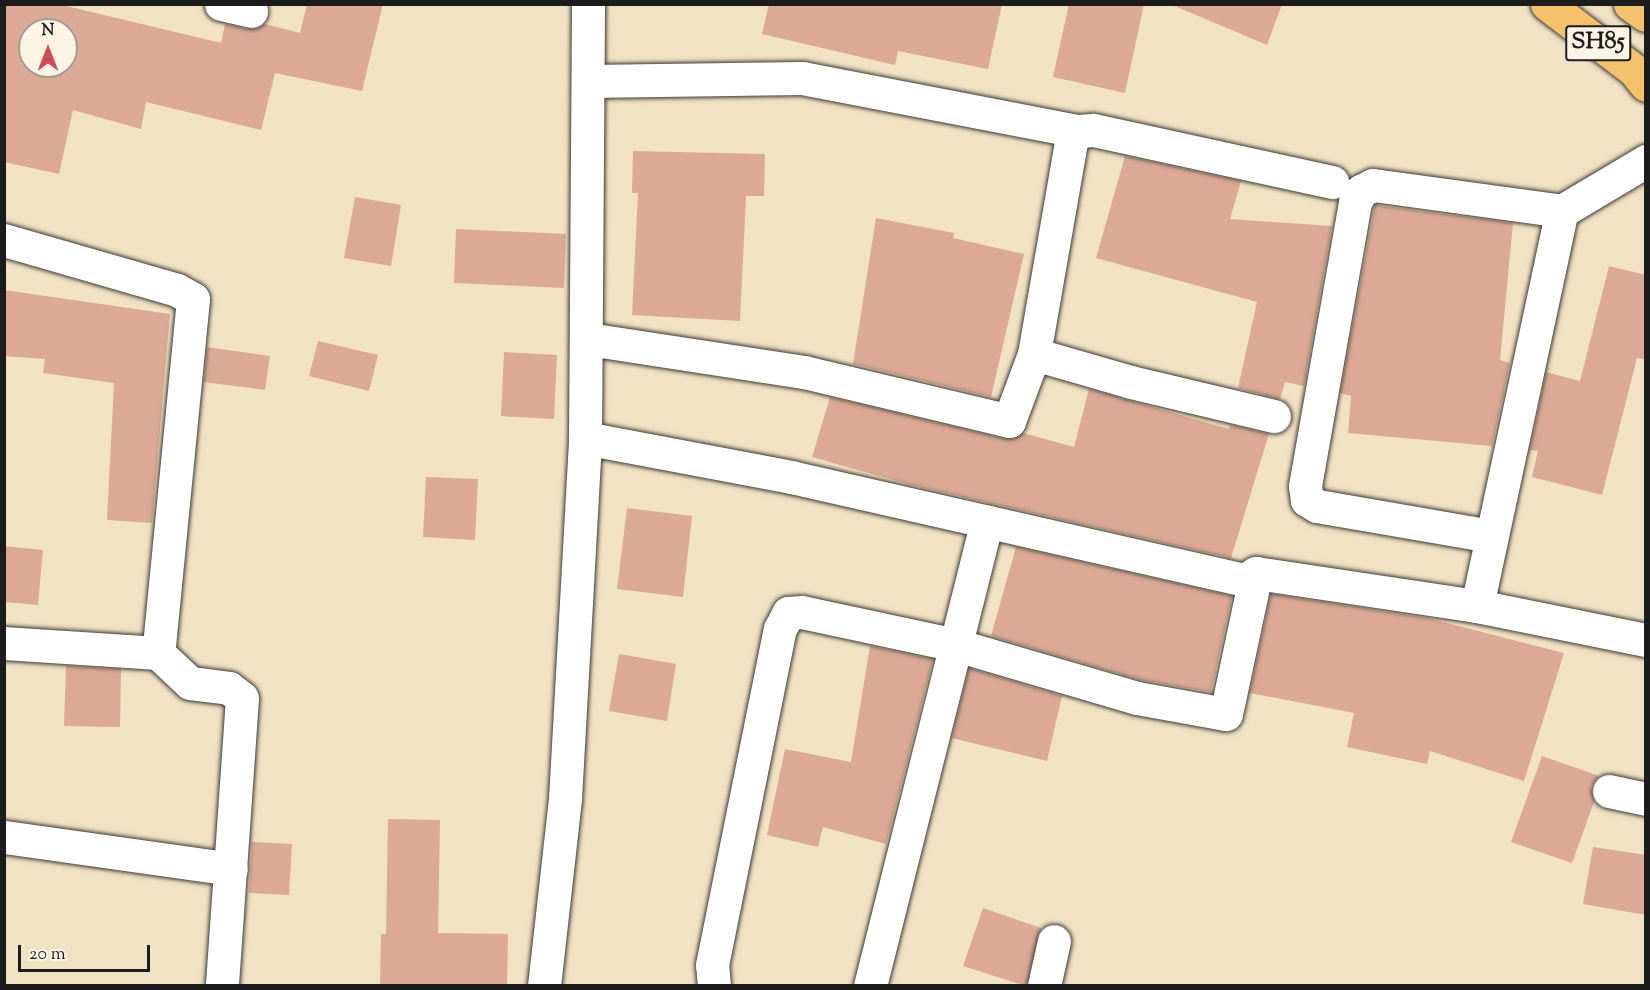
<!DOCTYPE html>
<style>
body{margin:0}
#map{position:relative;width:1650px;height:990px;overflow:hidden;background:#f1e2c4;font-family:"Sorts Mill Goudy",serif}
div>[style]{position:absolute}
.building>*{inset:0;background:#dba996}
.roads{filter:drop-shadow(0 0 2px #3c3a35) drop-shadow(0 0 2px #3c3a35)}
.minor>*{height:33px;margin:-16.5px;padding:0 16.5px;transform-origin:16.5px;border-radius:16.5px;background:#fff}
.major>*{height:33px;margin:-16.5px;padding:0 16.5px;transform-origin:16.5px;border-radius:16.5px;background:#f3c26a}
span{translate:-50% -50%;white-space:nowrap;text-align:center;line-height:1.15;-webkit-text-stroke:4.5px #fcf5e5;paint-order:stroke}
.shield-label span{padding:2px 4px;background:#fcf5e5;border:2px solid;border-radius:4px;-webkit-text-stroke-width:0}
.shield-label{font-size:24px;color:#1c1c1c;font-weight:700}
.frame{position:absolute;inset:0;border:6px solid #1c1c1c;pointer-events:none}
.north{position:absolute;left:18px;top:18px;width:60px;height:60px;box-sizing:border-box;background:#fcf5e5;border:2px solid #a29e95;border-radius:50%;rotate:0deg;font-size:16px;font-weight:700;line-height:24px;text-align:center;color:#1c1c1c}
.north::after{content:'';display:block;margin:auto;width:21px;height:27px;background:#d1495b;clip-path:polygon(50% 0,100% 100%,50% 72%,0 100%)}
.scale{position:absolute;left:18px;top:945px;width:132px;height:27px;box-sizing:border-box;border:3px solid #1c1c1c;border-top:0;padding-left:8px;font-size:18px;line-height:21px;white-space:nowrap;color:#1c1c1c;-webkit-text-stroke:4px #fcf5e5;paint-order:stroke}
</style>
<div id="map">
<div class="building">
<div style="clip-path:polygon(evenodd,4px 4px,58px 4px,221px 43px,225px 24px,247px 29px,265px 24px,300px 33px,307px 4px,383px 4px,362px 91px,275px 73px,261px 130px,146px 102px,141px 129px,73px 110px,59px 174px,4px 162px,4px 4px,30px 30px,66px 30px,66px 66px,30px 66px,30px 30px)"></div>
<div style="clip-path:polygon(769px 4px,1002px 4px,988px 69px,898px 51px,895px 65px,762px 34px)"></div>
<div style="clip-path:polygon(1069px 4px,1144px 4px,1125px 93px,1053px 77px)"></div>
<div style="clip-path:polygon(1170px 4px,1282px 4px,1267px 45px)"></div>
<div style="clip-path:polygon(633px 151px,765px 154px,764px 196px,746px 196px,740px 321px,632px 315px,638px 193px,632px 193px)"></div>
<div style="clip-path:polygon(1125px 156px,1241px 181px,1230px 219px,1332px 226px,1304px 386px,1285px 382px,1280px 399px,1238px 388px,1257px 302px,1096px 258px)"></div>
<div style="clip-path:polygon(355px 197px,401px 205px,391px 266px,344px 258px)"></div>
<div style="clip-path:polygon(1375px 205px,1513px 223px,1500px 360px,1510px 363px,1492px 446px,1348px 433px,1351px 396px,1340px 393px)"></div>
<div style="clip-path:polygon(876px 218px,954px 233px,953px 238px,1024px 254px,991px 397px,853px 364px)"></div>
<div style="clip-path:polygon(456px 229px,566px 234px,564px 288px,454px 283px)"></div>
<div style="clip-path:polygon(1609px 266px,1646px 275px,1646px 360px,1637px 358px,1602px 495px,1532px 477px,1538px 451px,1530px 450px,1546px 372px,1580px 381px)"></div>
<div style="clip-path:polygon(4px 290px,170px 314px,152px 523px,107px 520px,114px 383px,43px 373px,45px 359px,4px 356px)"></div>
<div style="clip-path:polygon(318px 341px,378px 355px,369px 391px,309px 376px)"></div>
<div style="clip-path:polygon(207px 347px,270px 356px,265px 390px,204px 382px)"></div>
<div style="clip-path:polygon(504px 352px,557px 355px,554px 419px,501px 416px)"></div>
<div style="clip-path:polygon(1089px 389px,1229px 429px,1230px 425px,1269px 434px,1231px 558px,911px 485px,812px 457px,830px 397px,1005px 439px,1023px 433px,1074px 447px)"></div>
<div style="clip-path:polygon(426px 477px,478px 479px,475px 540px,423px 537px)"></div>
<div style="clip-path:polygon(627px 508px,692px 516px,683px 597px,617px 589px)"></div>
<div style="clip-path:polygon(4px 546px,43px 550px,38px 605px,4px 602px)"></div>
<div style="clip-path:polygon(1016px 547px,1232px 596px,1211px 692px,1141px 680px,991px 636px)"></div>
<div style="clip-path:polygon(1271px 594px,1427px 618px,1564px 653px,1524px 781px,1430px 751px,1427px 764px,1347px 747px,1354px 713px,1250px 693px)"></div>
<div style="clip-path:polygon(870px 646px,933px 659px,886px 844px,823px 827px,818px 847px,767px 835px,785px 749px,851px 762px)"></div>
<div style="clip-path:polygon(619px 654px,676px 664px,667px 721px,609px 711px)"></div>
<div style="clip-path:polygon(66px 666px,121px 669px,120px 727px,64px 726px)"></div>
<div style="clip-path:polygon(969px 668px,1062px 696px,1047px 761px,952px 738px)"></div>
<div style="clip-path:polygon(1542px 756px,1599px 776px,1591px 786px,1594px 802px,1572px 863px,1511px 842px)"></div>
<div style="clip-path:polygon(388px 819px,440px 820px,438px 933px,508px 934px,507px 986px,380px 986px,381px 934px,386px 934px)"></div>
<div style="clip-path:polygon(252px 842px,292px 844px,289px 895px,249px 893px)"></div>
<div style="clip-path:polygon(1593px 847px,1646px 855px,1646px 915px,1583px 904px)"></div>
<div style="clip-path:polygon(983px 908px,1041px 928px,1026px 986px,963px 966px)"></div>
</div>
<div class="roads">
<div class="minor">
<div style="left:221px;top:4px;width:31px;rotate:13deg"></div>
<div style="left:588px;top:81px;width:214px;rotate:-0.8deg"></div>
<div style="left:802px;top:78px;width:281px;rotate:10.9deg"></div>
<div style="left:1078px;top:131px;width:15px;rotate:-4deg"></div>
<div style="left:1093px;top:130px;width:245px;rotate:12.3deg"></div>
<div style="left:4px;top:240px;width:180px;rotate:16.1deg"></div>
<div style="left:177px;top:290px;width:18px;rotate:29deg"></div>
<div style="left:193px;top:299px;width:356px;rotate:95.6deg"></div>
<div style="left:158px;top:653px;width:44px;rotate:43.2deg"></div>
<div style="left:190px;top:683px;width:39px;rotate:7deg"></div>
<div style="left:229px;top:688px;width:16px;rotate:38deg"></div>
<div style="left:242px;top:698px;width:289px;rotate:94deg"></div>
<div style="left:588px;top:339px;width:219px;rotate:8.7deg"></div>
<div style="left:804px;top:372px;width:211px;rotate:13.4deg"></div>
<div style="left:1009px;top:421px;width:72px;rotate:-69.5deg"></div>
<div style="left:1034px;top:354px;width:216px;rotate:-80.1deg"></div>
<div style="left:1071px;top:141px;width:12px;rotate:-55deg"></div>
<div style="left:1034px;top:354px;width:101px;rotate:16.1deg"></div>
<div style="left:1131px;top:382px;width:147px;rotate:13.4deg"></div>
<div style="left:585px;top:438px;width:210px;rotate:10.7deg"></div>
<div style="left:791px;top:477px;width:465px;rotate:12.8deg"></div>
<div style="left:1244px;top:580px;width:14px;rotate:-30deg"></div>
<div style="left:1256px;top:573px;width:223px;rotate:8.5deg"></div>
<div style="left:1477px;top:606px;width:172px;rotate:11.4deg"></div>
<div style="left:1491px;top:536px;width:177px;rotate:-170.2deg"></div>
<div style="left:1317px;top:506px;width:12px;rotate:-149deg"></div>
<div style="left:1307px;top:500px;width:14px;rotate:-98deg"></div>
<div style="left:1305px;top:486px;width:288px;rotate:-80deg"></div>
<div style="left:1355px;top:202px;width:13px;rotate:-61deg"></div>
<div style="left:1361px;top:191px;width:13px;rotate:-27deg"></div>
<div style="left:1373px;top:185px;width:191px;rotate:7.8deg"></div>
<div style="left:1477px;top:606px;width:404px;rotate:-77.9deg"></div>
<div style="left:1562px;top:211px;width:98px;rotate:-30.8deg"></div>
<div style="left:4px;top:643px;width:154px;rotate:3.7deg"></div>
<div style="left:1609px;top:791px;width:38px;rotate:12deg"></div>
<div style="left:4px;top:837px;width:229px;rotate:8deg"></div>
<div style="left:544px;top:986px;width:188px;rotate:-83.6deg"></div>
<div style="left:565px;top:799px;width:362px;rotate:-86.8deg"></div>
<div style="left:585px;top:438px;width:434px;rotate:-89.6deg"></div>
<div style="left:714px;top:986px;width:21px;rotate:-95deg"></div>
<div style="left:712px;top:965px;width:343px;rotate:-78.6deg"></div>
<div style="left:780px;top:629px;width:18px;rotate:-63deg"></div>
<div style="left:788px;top:613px;width:14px;rotate:-4deg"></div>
<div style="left:802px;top:612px;width:157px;rotate:12.1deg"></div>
<div style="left:956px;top:645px;width:189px;rotate:16.3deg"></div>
<div style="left:1137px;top:698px;width:90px;rotate:10.2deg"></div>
<div style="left:1226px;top:714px;width:144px;rotate:-78deg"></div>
<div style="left:870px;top:986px;width:479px;rotate:-75.9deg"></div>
<div style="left:1044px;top:986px;width:46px;rotate:-77.5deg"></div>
</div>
<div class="major">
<div style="left:1547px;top:4px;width:109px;rotate:37.2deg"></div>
<div style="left:1634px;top:70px;width:19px;rotate:51deg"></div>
<div style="left:1630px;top:4px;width:19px;rotate:35deg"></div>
</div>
</div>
<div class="shield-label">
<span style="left:1598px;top:43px">SH85</span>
</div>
<div class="frame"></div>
<div class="north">N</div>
<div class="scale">20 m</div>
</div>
